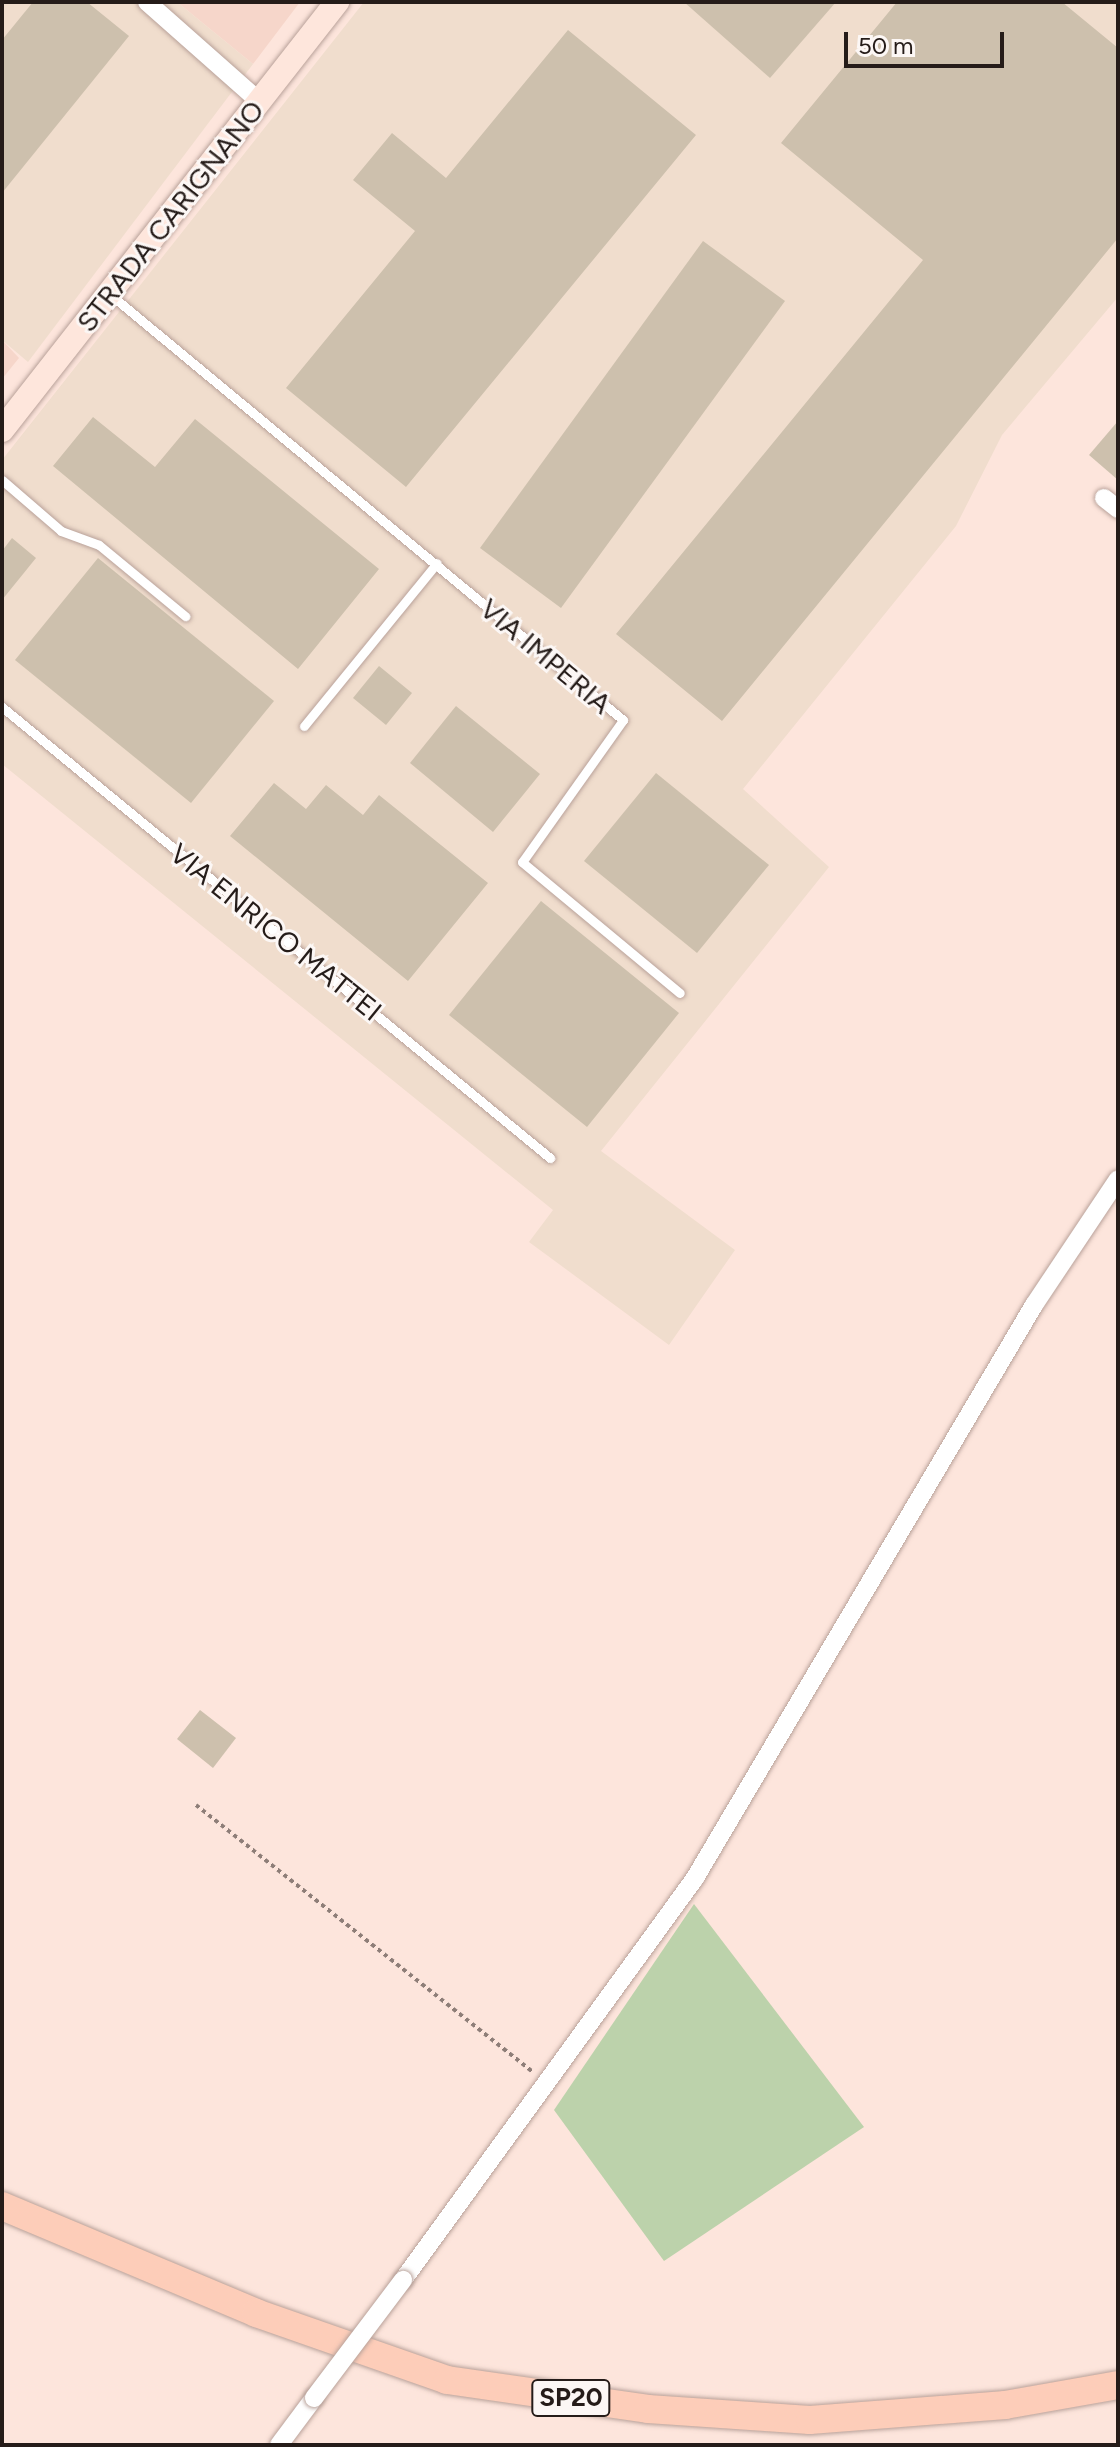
<!DOCTYPE html>
<style>
body{margin:0}
#map{position:relative;width:1120px;height:2447px;overflow:hidden;background:#fde5dc;font-family:Figtree,sans-serif}
div>[style]{position:absolute}
.built>*{inset:0;background:#f6d6ca}
.industrial>*{inset:0;background:#f0ddcd}
.green>*{inset:0;background:#bcd2ab}
.building>*{inset:0;background:#cdc0ad}
.path>*{height:4px;margin-top:-2px;transform-origin:0;background:repeating-linear-gradient(90deg,#8e7e78 0 4px,transparent 0 8px)}
.roads{filter:drop-shadow(0 0 2px #b9a29a) drop-shadow(0 0 2px #b9a29a)}
.lane>*{height:9px;margin:-4.5px;padding:0 4.5px;transform-origin:4.5px;border-radius:4.5px;background:#fff}
.street>*{height:18px;margin:-9px;padding:0 9px;transform-origin:9px;border-radius:9px;background:#fff}
.secondary>*{height:24px;margin:-12px;padding:0 12px;transform-origin:12px;border-radius:12px;background:#fee6dc}
.primary>*{height:28px;margin:-14px;padding:0 14px;transform-origin:14px;border-radius:14px;background:#fdcdb9}
.bridges{filter:drop-shadow(0 0 2px #b9a29a) drop-shadow(0 0 2px #b9a29a)}
.street-bridge>*{height:18px;margin:-9px;padding:0 9px;transform-origin:9px;border-radius:9px;background:#fff}
span{translate:-50% -50%;white-space:nowrap;text-align:center;line-height:1.15;-webkit-text-stroke:6px #fcf7f5;paint-order:stroke}
.shield-label span{padding:2px 6px;background:#fcf7f5;border:2px solid;border-radius:6px;-webkit-text-stroke-width:0}
.shield-label{font-size:26px;color:#251c19;font-weight:700}
.street-label{font-size:28px;color:#251c19}
.frame{position:absolute;inset:0;border:4px solid #251c19;pointer-events:none}
.scale{position:absolute;left:844px;top:32px;width:160px;height:36px;box-sizing:border-box;border:4px solid #251c19;border-top:0;padding-left:10px;font-size:24px;line-height:28px;white-space:nowrap;color:#251c19;-webkit-text-stroke:6px #fcf7f5;paint-order:stroke}
</style>
<div id="map">
<div class="built">
<div style="clip-path:polygon(177px 2px,300px 2px,253px 64px)"></div>
<div style="clip-path:polygon(2px 340px,19px 358px,2px 379px)"></div>
</div>
<div class="industrial">
<div style="clip-path:polygon(2px 2px,177px 2px,253px 64px,28px 362px,2px 340px)"></div>
<div style="clip-path:polygon(364px 2px,1118px 2px,1118px 297px,1002px 435px,956px 526px,743px 789px,829px 867px,601px 1151px,735px 1250px,669px 1345px,529px 1242px,553px 1210px,2px 764px,2px 460px)"></div>
</div>
<div class="green">
<div style="clip-path:polygon(694px 1904px,864px 2127px,664px 2261px,554px 2110px)"></div>
</div>
<div class="building">
<div style="clip-path:polygon(33px 2px,87px 2px,129px 36px,2px 193px,2px 40px)"></div>
<div style="clip-path:polygon(684px 2px,836px 2px,770px 78px)"></div>
<div style="clip-path:polygon(897px 2px,1062px 2px,1118px 48px,1118px 238px,722px 721px,616px 634px,923px 260px,781px 143px)"></div>
<div style="clip-path:polygon(568px 30px,696px 135px,406px 487px,286px 388px,415px 231px,353px 180px,392px 133px,446px 178px)"></div>
<div style="clip-path:polygon(703px 241px,785px 301px,561px 608px,480px 548px)"></div>
<div style="clip-path:polygon(93px 417px,155px 467px,195px 419px,379px 569px,298px 669px,53px 466px)"></div>
<div style="clip-path:polygon(1118px 421px,1118px 480px,1089px 455px)"></div>
<div style="clip-path:polygon(12px 538px,36px 558px,2px 600px,2px 551px)"></div>
<div style="clip-path:polygon(98px 558px,274px 701px,191px 803px,15px 660px)"></div>
<div style="clip-path:polygon(379px 666px,412px 693px,386px 725px,353px 698px)"></div>
<div style="clip-path:polygon(456px 706px,540px 774px,493px 832px,410px 763px)"></div>
<div style="clip-path:polygon(656px 773px,769px 865px,697px 953px,584px 861px)"></div>
<div style="clip-path:polygon(274px 783px,306px 809px,326px 785px,363px 815px,379px 795px,488px 883px,408px 981px,230px 836px)"></div>
<div style="clip-path:polygon(541px 901px,679px 1013px,587px 1127px,449px 1015px)"></div>
<div style="clip-path:polygon(200px 1710px,236px 1738px,213px 1768px,177px 1739px)"></div>
</div>
<div class="path">
<div style="left:2px;top:1033px;width:1px;rotate:-45deg"></div>
<div style="left:196px;top:1805px;width:430px;rotate:38.4deg"></div>
</div>
<div class="roads">
<div class="lane">
<div style="left:112px;top:296px;width:664px;rotate:39.68deg"></div>
<div style="left:623px;top:720px;width:174px;rotate:125.4deg"></div>
<div style="left:522px;top:862px;width:205px;rotate:39.7deg"></div>
<div style="left:2px;top:480px;width:78px;rotate:40.8deg"></div>
<div style="left:61px;top:531px;width:40px;rotate:20.2deg"></div>
<div style="left:99px;top:545px;width:112px;rotate:39.5deg"></div>
<div style="left:2px;top:707px;width:710px;rotate:39.45deg"></div>
<div style="left:304px;top:726px;width:210px;rotate:-50.8deg"></div>
</div>
<div class="street">
<div style="left:147px;top:2px;width:149px;rotate:41.5deg"></div>
<div style="left:1104px;top:498px;width:18px;rotate:38deg"></div>
<div style="left:403px;top:2280px;width:497px;rotate:-54deg"></div>
<div style="left:695px;top:1878px;width:666px;rotate:-59.39deg"></div>
<div style="left:1034px;top:1305px;width:151px;rotate:-56.3deg"></div>
<div style="left:279px;top:2445px;width:59px;rotate:-53.3deg"></div>
</div>
<div class="secondary">
<div style="left:2px;top:430px;width:544px;rotate:-51.95deg"></div>
</div>
<div class="primary">
<div style="left:2px;top:2206px;width:276px;rotate:22.8deg"></div>
<div style="left:256px;top:2313px;width:202px;rotate:19.3deg"></div>
<div style="left:447px;top:2380px;width:203px;rotate:8.2deg"></div>
<div style="left:648px;top:2409px;width:162px;rotate:3.9deg"></div>
<div style="left:810px;top:2420px;width:196px;rotate:-4.4deg"></div>
<div style="left:1005px;top:2405px;width:115px;rotate:-10deg"></div>
</div>
</div>
<div class="bridges">
<div class="street-bridge">
<div style="left:314px;top:2398px;width:148px;rotate:-53deg"></div>
</div>
</div>
<div class="shield-label">
<span style="left:571px;top:2398px">SP20</span>
</div>
<div class="street-label">
<span style="left:170px;top:216px;rotate:-52deg">STRADA CARIGNANO</span>
<span style="left:546px;top:656px;rotate:40deg">VIA IMPERIA</span>
<span style="left:276px;top:932px;rotate:39deg">VIA ENRICO MATTEI</span>
</div>
<div class="frame"></div>
<div class="scale">50 m</div>
</div>
